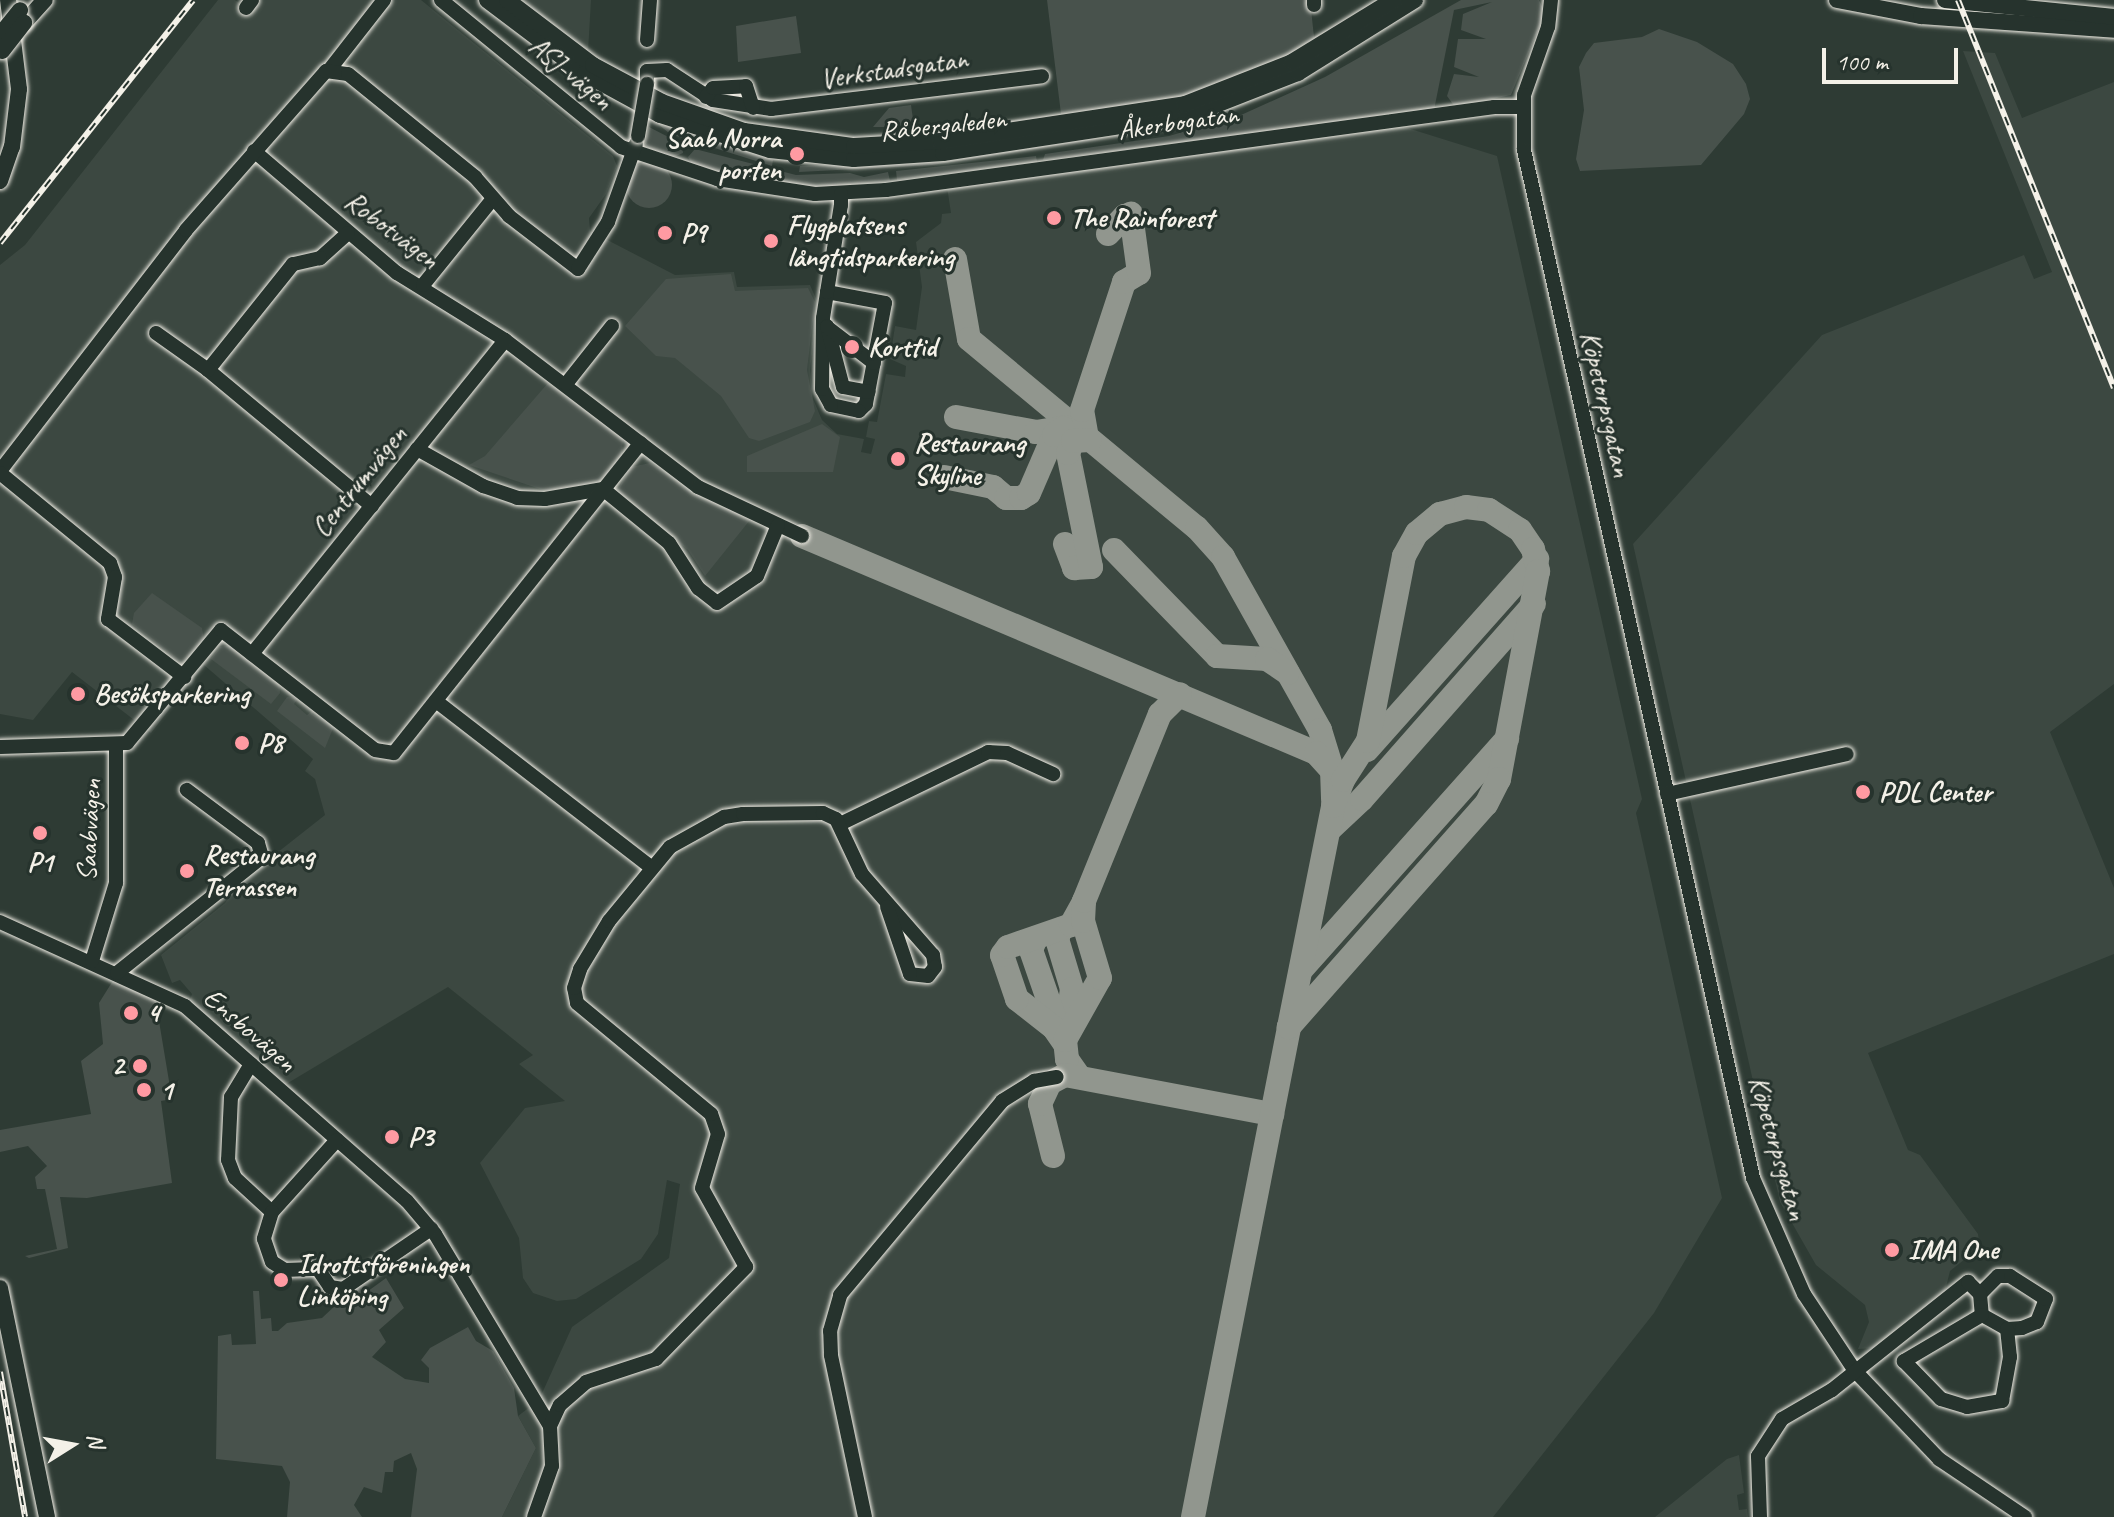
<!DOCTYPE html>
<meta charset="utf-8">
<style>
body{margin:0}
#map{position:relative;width:2114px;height:1517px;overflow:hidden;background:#2e3b34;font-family:Caveat,sans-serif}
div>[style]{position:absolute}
.built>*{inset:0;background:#3c4841}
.green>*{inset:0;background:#48524c}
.round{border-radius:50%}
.taxiway>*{height:24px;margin:-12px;padding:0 12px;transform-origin:12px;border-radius:12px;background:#91968e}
.roads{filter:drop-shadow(0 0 2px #f4f1e8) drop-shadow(0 0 2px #f4f1e8)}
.minor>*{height:14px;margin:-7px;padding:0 7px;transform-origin:7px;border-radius:7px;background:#26332d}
.major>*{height:16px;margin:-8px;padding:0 8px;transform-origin:8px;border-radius:8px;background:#26332d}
.rail>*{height:6px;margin-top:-3px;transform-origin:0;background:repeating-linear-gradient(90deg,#26332d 0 9px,#f4f1e8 0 18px);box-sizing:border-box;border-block:2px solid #f4f1e8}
.bridges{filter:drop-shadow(0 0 2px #f4f1e8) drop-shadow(0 0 2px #f4f1e8)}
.minor-bridge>*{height:14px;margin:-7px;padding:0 7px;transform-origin:7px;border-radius:7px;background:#26332d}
.major-bridge>*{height:16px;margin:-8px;padding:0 8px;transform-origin:8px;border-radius:8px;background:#26332d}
.dots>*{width:22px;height:22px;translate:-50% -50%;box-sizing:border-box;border:4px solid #26332d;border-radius:50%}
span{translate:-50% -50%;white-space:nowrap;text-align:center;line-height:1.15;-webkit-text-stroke:6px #26332d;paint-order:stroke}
.street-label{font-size:28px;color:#f4f1e8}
.poi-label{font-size:28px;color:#f4f1e8;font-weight:700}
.right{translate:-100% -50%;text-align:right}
.left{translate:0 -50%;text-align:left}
.north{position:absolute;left:32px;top:1405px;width:80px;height:80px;-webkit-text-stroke:6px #26332d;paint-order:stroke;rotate:79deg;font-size:22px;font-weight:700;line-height:32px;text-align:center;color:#f4f1e8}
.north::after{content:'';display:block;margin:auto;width:28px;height:36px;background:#f4f1e8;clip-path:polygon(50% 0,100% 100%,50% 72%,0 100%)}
.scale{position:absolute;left:1822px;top:48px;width:136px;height:36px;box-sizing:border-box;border:4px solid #f4f1e8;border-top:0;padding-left:10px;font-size:24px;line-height:28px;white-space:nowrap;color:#f4f1e8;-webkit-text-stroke:6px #26332d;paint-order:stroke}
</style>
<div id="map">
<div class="built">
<div style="clip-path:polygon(218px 0,235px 0,250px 11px,259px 0,421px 0,613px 156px,617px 166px,606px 194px,589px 218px,590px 231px,675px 275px,734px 272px,737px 287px,810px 285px,818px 303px,810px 370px,813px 399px,822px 420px,837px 434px,864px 439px,861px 452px,871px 454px,875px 439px,866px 437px,869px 421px,877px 422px,886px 374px,905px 377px,906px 366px,890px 359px,895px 326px,916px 330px,922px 287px,916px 242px,941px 223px,942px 214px,951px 213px,947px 187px,1401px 126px,1497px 156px,1642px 799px,1636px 813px,1722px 1198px,1654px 1313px,1493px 1517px,502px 1517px,536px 1448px,518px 1416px,539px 1400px,572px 1327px,669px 1258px,680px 1184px,667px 1180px,658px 1234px,641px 1259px,576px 1299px,557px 1301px,533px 1293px,523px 1278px,519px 1238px,480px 1163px,525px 1108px,565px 1101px,519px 1064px,533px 1055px,448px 987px,283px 1086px,189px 1003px,192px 994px,180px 980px,172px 983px,161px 955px,225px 903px,240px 882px,325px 815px,315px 779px,305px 771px,313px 759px,204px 665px,151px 733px,72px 672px,33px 720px,0 714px,0 265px,25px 245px)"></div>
<div style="clip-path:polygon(522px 0,591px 0,588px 52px)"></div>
<div style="clip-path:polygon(1963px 51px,1995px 53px,2022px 118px,2114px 82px,2114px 684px,2050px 732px,2114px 888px,2114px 954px,1868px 1053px,1908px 1150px,1920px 1155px,1978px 1234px,1980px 1247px,1950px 1271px,1945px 1291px,1875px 1348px,1858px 1349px,1869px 1322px,1865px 1305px,1816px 1265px,1780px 1202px,1633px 544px,1822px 335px,2024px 255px,2034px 279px,2052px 272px)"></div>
<div style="clip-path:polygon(1739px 1455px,1744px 1493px,1737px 1495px,1739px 1510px,1747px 1509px,1748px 1517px,1655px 1517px,1727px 1459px)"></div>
</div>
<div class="green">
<div style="clip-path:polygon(1047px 0,1310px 0,1314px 37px,1381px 0,1276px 63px,1170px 102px,888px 139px,887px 127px,873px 127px,889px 108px,911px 105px,915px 133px,1061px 114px)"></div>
<div style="clip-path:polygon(1461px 0,1539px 0,1545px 13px,1511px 95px,1455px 107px,1447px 96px,1454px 74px,1479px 77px,1454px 67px,1458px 39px,1486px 39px,1461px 30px,1463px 14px,1492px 2px,1454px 10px,1434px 110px,1043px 160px,1045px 154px,1169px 136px,1241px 115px,1325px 77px)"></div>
<div style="clip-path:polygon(796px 16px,801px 53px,738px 62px,736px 26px)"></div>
<div style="clip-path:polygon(1659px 29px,1697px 42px,1733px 64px,1746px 84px,1750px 99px,1744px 114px,1701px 165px,1580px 171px,1576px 159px,1584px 110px,1579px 67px,1586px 53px,1594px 43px,1642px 37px)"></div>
<div style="clip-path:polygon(651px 118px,773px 160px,772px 166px,670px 134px)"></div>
<div style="clip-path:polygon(649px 127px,682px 144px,683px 153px,671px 158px,651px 151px,645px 144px)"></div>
<div style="clip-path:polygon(1109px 137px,932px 165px,799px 172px,800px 166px,948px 159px)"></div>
<div style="clip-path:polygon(695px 149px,796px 175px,850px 173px,864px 177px,888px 172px,890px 181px,817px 188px,767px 184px,693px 166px,688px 157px)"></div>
<div style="clip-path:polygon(1036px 156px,1037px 162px,897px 180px,896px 171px)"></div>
<div class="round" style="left:626px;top:162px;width:46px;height:46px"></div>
<div style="clip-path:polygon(731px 274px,735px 291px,808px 288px,815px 302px,807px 370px,815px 411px,810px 422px,759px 441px,749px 438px,721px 396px,675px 358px,656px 356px,625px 326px,666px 279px)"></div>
<div style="clip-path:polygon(548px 383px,623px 435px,622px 460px,603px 481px,546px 491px,469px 465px,485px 456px)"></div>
<div style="clip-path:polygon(822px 424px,840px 437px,833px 472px,747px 472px,747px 456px)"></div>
<div style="clip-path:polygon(650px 463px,750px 520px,705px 576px,688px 550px,617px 491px,631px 467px)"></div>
<div style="clip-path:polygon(152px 593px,202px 628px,204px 640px,184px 665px,132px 624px,134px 613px)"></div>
<div style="clip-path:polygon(231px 645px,279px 683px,280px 693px,271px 704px,211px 659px,220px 647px)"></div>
<div style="clip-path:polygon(287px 697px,298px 698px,294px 704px,307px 715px,314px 710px,312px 714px,334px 726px,325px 748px,277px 711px)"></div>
<div style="clip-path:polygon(114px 979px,155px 997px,172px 1099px,161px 1101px,172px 1183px,87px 1198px,60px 1197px,68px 1248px,29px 1258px,25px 1256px,57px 1249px,45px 1189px,37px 1189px,35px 1177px,47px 1166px,28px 1146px,0 1152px,0 1130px,91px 1114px,81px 1061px,103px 1044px,99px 1003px)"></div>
<div style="clip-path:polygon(386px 1278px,404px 1308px,379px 1330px,386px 1342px,372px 1357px,405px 1379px,429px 1383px,429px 1368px,421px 1360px,430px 1348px,468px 1327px,476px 1341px,493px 1351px,514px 1388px,518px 1416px,536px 1448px,502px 1517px,411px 1517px,417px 1469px,411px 1453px,394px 1461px,393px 1472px,385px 1472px,382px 1493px,364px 1487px,354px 1505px,362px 1517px,287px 1517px,290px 1482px,282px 1466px,216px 1459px,218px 1336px,231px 1334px,232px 1345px,256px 1344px,253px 1291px,259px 1291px,261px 1319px,271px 1318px,272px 1331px,278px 1331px,287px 1323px,322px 1318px,356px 1286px,364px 1294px)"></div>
</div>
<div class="taxiway">
<div style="left:1108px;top:234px;width:25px;rotate:-47deg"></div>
<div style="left:1125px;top:216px;width:7px;rotate:8deg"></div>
<div style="left:955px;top:259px;width:81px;rotate:80.1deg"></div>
<div style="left:969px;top:339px;width:296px;rotate:39.7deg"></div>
<div style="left:1197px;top:528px;width:39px;rotate:48deg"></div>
<div style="left:1223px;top:557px;width:198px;rotate:60.7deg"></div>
<div style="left:1320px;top:730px;width:41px;rotate:72.9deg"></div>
<div style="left:1332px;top:769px;width:31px;rotate:88deg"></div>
<div style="left:956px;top:417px;width:81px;rotate:10.6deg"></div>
<div style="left:1036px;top:432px;width:31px;rotate:-9deg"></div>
<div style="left:1087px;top:438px;width:28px;rotate:-100deg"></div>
<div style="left:1082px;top:410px;width:135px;rotate:-71.8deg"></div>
<div style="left:1124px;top:282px;width:17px;rotate:-31deg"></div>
<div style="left:1139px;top:273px;width:60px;rotate:-97.7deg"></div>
<div style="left:944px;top:477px;width:50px;rotate:11.5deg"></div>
<div style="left:993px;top:487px;width:17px;rotate:40deg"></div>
<div style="left:1006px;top:498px;width:15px"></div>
<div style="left:1021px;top:498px;width:9px;rotate:-32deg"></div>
<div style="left:1029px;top:493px;width:63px;rotate:-66.7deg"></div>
<div style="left:1054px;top:435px;width:11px;rotate:-38deg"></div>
<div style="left:802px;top:536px;width:558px;rotate:22.89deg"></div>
<div style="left:1316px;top:753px;width:24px;rotate:48deg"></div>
<div style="left:1065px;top:544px;width:26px;rotate:69deg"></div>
<div style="left:1074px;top:568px;width:17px;rotate:-3deg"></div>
<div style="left:1091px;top:567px;width:116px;rotate:-101.4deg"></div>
<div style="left:1068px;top:453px;width:13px;rotate:-67deg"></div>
<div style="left:1073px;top:441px;width:17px;rotate:-3deg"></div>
<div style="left:1114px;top:550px;width:148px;rotate:45.8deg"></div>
<div style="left:1217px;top:656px;width:50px;rotate:3.4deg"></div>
<div style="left:1267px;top:659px;width:25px;rotate:34deg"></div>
<div style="left:1367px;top:750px;width:256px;rotate:-48.3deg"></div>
<div style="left:1329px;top:830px;width:45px;rotate:-43.2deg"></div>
<div style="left:1362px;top:799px;width:260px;rotate:-48.6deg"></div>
<div style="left:1061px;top:929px;width:11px;rotate:112deg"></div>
<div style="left:1057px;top:939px;width:52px;rotate:73.3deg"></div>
<div style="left:1072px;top:989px;width:37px;rotate:98deg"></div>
<div style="left:1036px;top:938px;width:13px;rotate:113deg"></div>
<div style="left:1031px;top:950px;width:86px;rotate:70.9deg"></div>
<div style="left:1301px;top:970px;width:310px;rotate:-48.3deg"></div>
<div style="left:1065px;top:1044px;width:19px;rotate:-125deg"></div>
<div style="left:1054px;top:1028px;width:47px;rotate:-141.9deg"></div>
<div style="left:1017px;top:999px;width:46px;rotate:-108.8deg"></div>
<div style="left:1002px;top:955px;width:10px;rotate:-53deg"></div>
<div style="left:1008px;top:947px;width:67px;rotate:-19.2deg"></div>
<div style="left:1071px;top:925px;width:26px;rotate:-61deg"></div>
<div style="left:1078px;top:1075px;width:19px;rotate:-125deg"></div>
<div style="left:1067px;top:1059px;width:19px;rotate:-96deg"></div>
<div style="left:1065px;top:1040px;width:71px;rotate:-60.6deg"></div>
<div style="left:1100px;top:978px;width:59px;rotate:-106.6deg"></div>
<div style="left:1083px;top:921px;width:20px;rotate:-87deg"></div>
<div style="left:1084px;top:901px;width:202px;rotate:-67.9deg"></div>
<div style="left:1160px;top:714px;width:28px;rotate:-45deg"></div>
<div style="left:1053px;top:1156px;width:54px;rotate:-104deg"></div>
<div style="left:1040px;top:1104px;width:23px;rotate:-65deg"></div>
<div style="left:1050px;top:1083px;width:17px;rotate:-28deg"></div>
<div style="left:1065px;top:1075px;width:211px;rotate:10.7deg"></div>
<div style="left:1193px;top:1517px;width:499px;rotate:-78.9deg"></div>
<div style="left:1289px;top:1027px;width:225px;rotate:-78.7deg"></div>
<div style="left:1333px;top:806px;width:28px;rotate:-69deg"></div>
<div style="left:1343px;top:780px;width:46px;rotate:-57.3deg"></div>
<div style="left:1368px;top:741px;width:188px;rotate:-79deg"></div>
<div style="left:1404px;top:556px;width:26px;rotate:-61deg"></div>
<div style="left:1417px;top:533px;width:30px;rotate:-40deg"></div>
<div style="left:1440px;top:514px;width:27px;rotate:-15deg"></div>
<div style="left:1466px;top:507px;width:23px;rotate:7deg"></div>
<div style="left:1489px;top:510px;width:37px;rotate:33deg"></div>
<div style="left:1520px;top:530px;width:23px;rotate:56deg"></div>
<div style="left:1533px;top:549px;width:23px;rotate:77deg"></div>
<div style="left:1538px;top:571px;width:212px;rotate:100.6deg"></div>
<div style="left:1499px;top:779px;width:28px;rotate:117deg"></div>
<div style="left:1486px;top:804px;width:298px;rotate:131.5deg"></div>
</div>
<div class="roads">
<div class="minor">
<div style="left:441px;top:0;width:232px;rotate:39.2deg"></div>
<div style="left:621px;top:147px;width:101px;rotate:18.4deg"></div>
<div style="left:717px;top:179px;width:99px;rotate:8.7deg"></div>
<div style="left:815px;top:194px;width:71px;rotate:-3.2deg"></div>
<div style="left:886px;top:190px;width:614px;rotate:-7.77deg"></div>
<div style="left:1494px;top:107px;width:28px"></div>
<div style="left:1314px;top:0;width:5px;rotate:90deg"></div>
<div style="left:1551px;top:0;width:27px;rotate:96deg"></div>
<div style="left:1548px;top:27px;width:72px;rotate:109.4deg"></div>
<div style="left:1524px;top:95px;width:55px;rotate:90deg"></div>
<div style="left:1524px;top:150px;width:1053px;rotate:77.44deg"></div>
<div style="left:1753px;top:1178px;width:127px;rotate:66.3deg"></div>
<div style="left:1804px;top:1294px;width:92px;rotate:56.5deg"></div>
<div style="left:1855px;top:1371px;width:122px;rotate:46.3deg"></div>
<div style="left:1939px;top:1459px;width:104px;rotate:34deg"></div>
<div style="left:246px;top:8px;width:10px;rotate:-53deg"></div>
<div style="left:647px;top:40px;width:40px;rotate:-85.7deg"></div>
<div style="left:330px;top:69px;width:88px;rotate:-52deg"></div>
<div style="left:647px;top:84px;width:13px;rotate:-90deg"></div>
<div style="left:647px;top:71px;width:20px;rotate:-3deg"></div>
<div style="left:667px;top:70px;width:55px;rotate:33.1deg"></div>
<div style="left:713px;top:100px;width:59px;rotate:8.8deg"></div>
<div style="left:771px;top:109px;width:273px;rotate:-6.9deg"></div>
<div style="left:706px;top:97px;width:11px;rotate:-52deg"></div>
<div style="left:713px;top:88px;width:33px;rotate:-3deg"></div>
<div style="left:746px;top:86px;width:23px;rotate:72deg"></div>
<div style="left:254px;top:151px;width:188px;rotate:40.5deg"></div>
<div style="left:397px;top:273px;width:127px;rotate:31.8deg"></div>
<div style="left:505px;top:340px;width:243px;rotate:37.3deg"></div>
<div style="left:698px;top:487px;width:115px;rotate:25.2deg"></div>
<div style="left:348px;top:233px;width:38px;rotate:138deg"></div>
<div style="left:320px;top:258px;width:28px;rotate:167deg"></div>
<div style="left:293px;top:264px;width:136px;rotate:128.7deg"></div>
<div style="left:208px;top:370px;width:213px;rotate:39.7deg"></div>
<div style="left:423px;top:285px;width:108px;rotate:-51deg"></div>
<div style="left:827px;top:292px;width:59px;rotate:10.7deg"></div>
<div style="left:885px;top:303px;width:103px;rotate:100.7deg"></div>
<div style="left:866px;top:404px;width:10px;rotate:135deg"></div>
<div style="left:859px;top:411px;width:29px;rotate:-168deg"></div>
<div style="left:831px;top:405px;width:18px;rotate:-119deg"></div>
<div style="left:822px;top:389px;width:71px;rotate:-89.2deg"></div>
<div style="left:823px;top:318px;width:26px;rotate:-81deg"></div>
<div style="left:827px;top:292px;width:88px;rotate:-80.9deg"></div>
<div style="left:841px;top:205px;width:11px;rotate:-90deg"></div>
<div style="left:827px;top:326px;width:63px;rotate:75.3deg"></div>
<div style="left:843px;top:387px;width:26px;rotate:11deg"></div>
<div style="left:827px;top:327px;width:59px;rotate:37.5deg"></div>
<div style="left:156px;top:333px;width:64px;rotate:35.4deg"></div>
<div style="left:566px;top:384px;width:74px;rotate:-51.6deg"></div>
<div style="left:417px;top:449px;width:76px;rotate:29.3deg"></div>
<div style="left:483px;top:486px;width:36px;rotate:19deg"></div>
<div style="left:517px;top:498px;width:28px;rotate:2deg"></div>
<div style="left:545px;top:499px;width:59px;rotate:-9.8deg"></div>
<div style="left:603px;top:489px;width:85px;rotate:39.3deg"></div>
<div style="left:669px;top:543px;width:54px;rotate:57.2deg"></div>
<div style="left:698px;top:588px;width:24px;rotate:38deg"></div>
<div style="left:717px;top:603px;width:48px;rotate:-34deg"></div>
<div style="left:757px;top:576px;width:55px;rotate:-67.6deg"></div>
<div style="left:0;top:471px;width:304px;rotate:-52.3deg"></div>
<div style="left:186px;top:230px;width:212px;rotate:-48.6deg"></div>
<div style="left:326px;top:71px;width:22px;rotate:8deg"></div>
<div style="left:348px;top:74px;width:164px;rotate:39deg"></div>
<div style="left:475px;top:177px;width:52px;rotate:48.9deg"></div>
<div style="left:509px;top:216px;width:87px;rotate:37.5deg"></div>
<div style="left:578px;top:269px;width:56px;rotate:-57.4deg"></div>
<div style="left:608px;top:222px;width:83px;rotate:-70.3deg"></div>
<div style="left:0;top:473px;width:142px;rotate:39.3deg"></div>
<div style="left:110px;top:563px;width:15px;rotate:70deg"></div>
<div style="left:115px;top:577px;width:43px;rotate:99.5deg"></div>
<div style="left:108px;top:619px;width:96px;rotate:37.3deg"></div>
<div style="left:252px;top:654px;width:403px;rotate:-51.1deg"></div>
<div style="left:436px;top:701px;width:272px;rotate:37.7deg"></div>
<div style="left:0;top:747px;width:127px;rotate:-1.8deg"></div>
<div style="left:127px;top:743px;width:147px;rotate:-50.2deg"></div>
<div style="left:221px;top:630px;width:195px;rotate:37.9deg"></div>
<div style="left:375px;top:750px;width:19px;rotate:9deg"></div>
<div style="left:394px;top:753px;width:396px;rotate:-51.5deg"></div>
<div style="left:1667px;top:794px;width:184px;rotate:-12.5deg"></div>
<div style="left:840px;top:824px;width:165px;rotate:-25.9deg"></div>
<div style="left:988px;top:752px;width:19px;rotate:3deg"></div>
<div style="left:1007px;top:753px;width:51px;rotate:24.5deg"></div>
<div style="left:0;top:922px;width:203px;rotate:24.4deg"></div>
<div style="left:185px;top:1006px;width:295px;rotate:41.3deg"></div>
<div style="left:407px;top:1201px;width:43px;rotate:49.7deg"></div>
<div style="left:435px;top:1234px;width:224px;rotate:59.1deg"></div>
<div style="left:550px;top:1426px;width:40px;rotate:87.1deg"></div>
<div style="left:552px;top:1466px;width:54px;rotate:109.4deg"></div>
<div style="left:92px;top:961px;width:82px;rotate:-72.9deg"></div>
<div style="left:116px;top:883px;width:137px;rotate:-90deg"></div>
<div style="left:117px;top:973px;width:186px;rotate:-38.7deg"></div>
<div style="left:262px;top:857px;width:15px;rotate:-106deg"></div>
<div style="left:258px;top:843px;width:89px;rotate:-143.3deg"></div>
<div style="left:251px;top:1064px;width:39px;rotate:121deg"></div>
<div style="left:231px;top:1097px;width:63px;rotate:92.7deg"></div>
<div style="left:228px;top:1160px;width:19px;rotate:69deg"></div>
<div style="left:235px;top:1178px;width:50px;rotate:42.6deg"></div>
<div style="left:337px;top:1140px;width:97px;rotate:132.1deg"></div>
<div style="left:272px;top:1212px;width:28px;rotate:107deg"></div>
<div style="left:264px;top:1239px;width:24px;rotate:71deg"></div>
<div style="left:272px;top:1262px;width:15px;rotate:32deg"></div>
<div style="left:285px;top:1270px;width:33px;rotate:-2deg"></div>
<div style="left:318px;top:1269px;width:22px;rotate:56deg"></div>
<div style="left:330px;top:1287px;width:13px;rotate:9deg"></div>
<div style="left:343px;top:1289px;width:107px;rotate:-34.3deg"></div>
<div style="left:1982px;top:1315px;width:29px;rotate:29deg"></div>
<div style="left:2007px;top:1329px;width:15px;rotate:-4deg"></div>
<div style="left:2022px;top:1328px;width:16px;rotate:-22deg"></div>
<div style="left:2037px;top:1322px;width:25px;rotate:-69deg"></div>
<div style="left:2046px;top:1299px;width:43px;rotate:-147.4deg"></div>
<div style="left:2010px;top:1276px;width:12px;rotate:180deg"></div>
<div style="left:1998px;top:1276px;width:25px;rotate:135deg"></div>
<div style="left:1980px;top:1294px;width:21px;rotate:85deg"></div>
<div style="left:1982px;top:1315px;width:91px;rotate:149.5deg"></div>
<div style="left:1904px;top:1361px;width:53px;rotate:45.8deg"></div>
<div style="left:1941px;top:1399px;width:27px;rotate:17deg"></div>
<div style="left:1967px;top:1407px;width:36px;rotate:-10deg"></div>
<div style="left:2002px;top:1401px;width:45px;rotate:-79.7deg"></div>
<div style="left:2010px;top:1357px;width:28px;rotate:-96deg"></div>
<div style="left:550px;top:1426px;width:23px;rotate:-65deg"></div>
<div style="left:560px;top:1405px;width:35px;rotate:-41deg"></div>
<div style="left:586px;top:1382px;width:74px;rotate:-18.2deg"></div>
<div style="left:656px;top:1359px;width:129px;rotate:-45.6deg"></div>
<div style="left:746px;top:1267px;width:90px;rotate:-119.1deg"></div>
<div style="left:702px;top:1188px;width:56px;rotate:-73.5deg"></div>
<div style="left:718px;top:1134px;width:21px;rotate:-109deg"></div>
<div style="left:711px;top:1114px;width:174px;rotate:-140.4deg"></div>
<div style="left:577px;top:1003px;width:15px;rotate:-101deg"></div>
<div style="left:574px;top:988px;width:20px;rotate:-72deg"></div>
<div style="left:580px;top:969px;width:56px;rotate:-58.9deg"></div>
<div style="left:609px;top:921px;width:96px;rotate:-50.5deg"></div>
<div style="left:670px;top:847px;width:62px;rotate:-29.1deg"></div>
<div style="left:724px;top:817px;width:19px;rotate:-9deg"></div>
<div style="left:743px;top:814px;width:80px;rotate:-0.7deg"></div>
<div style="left:823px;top:813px;width:14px;rotate:25deg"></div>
<div style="left:836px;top:819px;width:61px;rotate:64.7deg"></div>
<div style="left:862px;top:874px;width:108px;rotate:48.8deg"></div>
<div style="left:933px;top:955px;width:12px;rotate:81deg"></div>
<div style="left:935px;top:967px;width:11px;rotate:128deg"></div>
<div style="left:928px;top:976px;width:18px;rotate:-174deg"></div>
<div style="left:910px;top:974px;width:71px;rotate:-108.9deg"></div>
<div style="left:865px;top:1517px;width:166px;rotate:-101.9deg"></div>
<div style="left:831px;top:1355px;width:24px;rotate:-92deg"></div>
<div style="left:830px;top:1331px;width:37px;rotate:-74deg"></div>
<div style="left:840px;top:1295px;width:253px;rotate:-50.1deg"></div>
<div style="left:1002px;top:1101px;width:38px;rotate:-32deg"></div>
<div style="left:1034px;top:1081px;width:23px;rotate:-10deg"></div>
<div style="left:1760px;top:1517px;width:61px;rotate:-91.9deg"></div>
<div style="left:1758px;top:1456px;width:44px;rotate:-57deg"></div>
<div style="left:1782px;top:1419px;width:58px;rotate:-30.1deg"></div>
<div style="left:1832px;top:1390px;width:174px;rotate:-38.5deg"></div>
<div style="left:1968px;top:1282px;width:17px;rotate:45deg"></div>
</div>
<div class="major">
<div style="left:487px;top:0;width:123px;rotate:37.1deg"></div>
<div style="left:585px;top:74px;width:85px;rotate:28.7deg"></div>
<div style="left:660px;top:115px;width:115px;rotate:17.7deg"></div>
<div style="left:770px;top:150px;width:84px;rotate:6.1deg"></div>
<div style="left:854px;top:159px;width:89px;rotate:-3.9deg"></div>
<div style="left:943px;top:153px;width:248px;rotate:-8.6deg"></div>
<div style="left:1188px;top:116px;width:118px;rotate:-21.4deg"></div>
<div style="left:1298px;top:73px;width:138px;rotate:-32deg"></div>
<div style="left:507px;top:0;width:108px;rotate:37.1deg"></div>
<div style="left:593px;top:65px;width:78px;rotate:28.2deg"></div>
<div style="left:662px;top:102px;width:87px;rotate:19.5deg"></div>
<div style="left:744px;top:131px;width:111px;rotate:7.8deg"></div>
<div style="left:854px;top:146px;width:87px;rotate:-3.3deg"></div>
<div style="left:941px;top:141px;width:247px;rotate:-8.6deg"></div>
<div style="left:1185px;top:104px;width:115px;rotate:-21.4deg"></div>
<div style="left:1292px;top:62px;width:119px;rotate:-31.5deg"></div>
<div style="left:1837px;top:0;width:86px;rotate:10.8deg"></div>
<div style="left:1921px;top:16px;width:194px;rotate:4.1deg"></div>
<div style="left:1945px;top:0;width:170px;rotate:5.7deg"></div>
<div style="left:24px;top:23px;width:31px;rotate:-48deg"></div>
<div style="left:0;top:181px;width:36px;rotate:-71deg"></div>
<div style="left:12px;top:147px;width:58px;rotate:-83.1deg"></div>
<div style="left:19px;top:89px;width:90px;rotate:-97deg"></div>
<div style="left:0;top:1288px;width:234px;rotate:78.4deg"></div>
</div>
</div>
<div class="rail">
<div style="left:1958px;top:0;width:418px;rotate:68.1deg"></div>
<div style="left:0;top:243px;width:310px;rotate:-51.5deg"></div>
<div style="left:0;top:1372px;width:147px;rotate:80.2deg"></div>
</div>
<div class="bridges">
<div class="minor-bridge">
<div style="left:638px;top:136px;width:53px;rotate:-80.2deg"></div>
</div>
<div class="major-bridge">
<div style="left:0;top:35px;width:32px;rotate:-51deg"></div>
<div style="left:2px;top:51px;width:36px;rotate:-52deg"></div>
</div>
</div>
<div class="dots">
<div style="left:797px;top:154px;background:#ff9aa2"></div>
<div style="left:1054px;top:218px;background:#ff9aa2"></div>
<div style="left:665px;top:233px;background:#ff9aa2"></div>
<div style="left:771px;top:241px;background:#ff9aa2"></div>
<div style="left:852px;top:347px;background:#ff9aa2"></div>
<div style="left:898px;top:459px;background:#ff9aa2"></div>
<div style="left:78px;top:694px;background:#ff9aa2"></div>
<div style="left:242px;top:743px;background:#ff9aa2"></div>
<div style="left:1863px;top:792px;background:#ff9aa2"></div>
<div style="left:40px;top:833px;background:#ff9aa2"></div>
<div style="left:187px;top:871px;background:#ff9aa2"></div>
<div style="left:131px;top:1013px;background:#ff9aa2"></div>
<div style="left:140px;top:1066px;background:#ff9aa2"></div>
<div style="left:144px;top:1090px;background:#ff9aa2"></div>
<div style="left:392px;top:1137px;background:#ff9aa2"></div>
<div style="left:1892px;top:1250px;background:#ff9aa2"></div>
<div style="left:281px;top:1280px;background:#ff9aa2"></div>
</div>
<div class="street-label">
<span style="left:894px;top:69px;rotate:-8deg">Verkstadsgatan</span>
<span style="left:571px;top:73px;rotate:40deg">ASJ-vägen</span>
<span style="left:1178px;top:122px;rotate:-8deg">Åkerbogatan</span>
<span style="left:943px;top:125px;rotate:-6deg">Råbergaleden</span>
<span style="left:392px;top:230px;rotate:37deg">Robotvägen</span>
<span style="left:1606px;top:404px;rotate:77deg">Köpetorpsgatan</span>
<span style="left:359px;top:481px;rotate:-51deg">Centrumvägen</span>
<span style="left:89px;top:830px;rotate:-87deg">Saabvägen</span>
<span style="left:250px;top:1030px;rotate:41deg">Ensbovägen</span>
<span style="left:1778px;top:1148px;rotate:74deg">Köpetorpsgatan</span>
</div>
<div class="poi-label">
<span class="right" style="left:781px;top:154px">Saab Norra<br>porten</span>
<span class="left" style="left:1070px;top:218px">The Rainforest</span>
<span class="left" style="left:787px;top:241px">Flygplatsens<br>långtidsparkering</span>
<span class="left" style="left:681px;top:233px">P9</span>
<span class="left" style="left:868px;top:347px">Korttid</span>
<span class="left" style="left:914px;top:459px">Restaurang<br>Skyline</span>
<span class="left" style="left:94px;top:694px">Besöksparkering</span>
<span class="left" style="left:258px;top:743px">P8</span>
<span class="left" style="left:1879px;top:792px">PDL Center</span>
<span class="left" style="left:203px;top:871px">Restaurang<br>Terrassen</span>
<span style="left:40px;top:862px">P1</span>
<span class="left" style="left:147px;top:1013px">4</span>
<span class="right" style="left:124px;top:1066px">2</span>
<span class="left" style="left:160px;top:1090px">1</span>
<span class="left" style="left:408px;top:1137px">P3</span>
<span class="left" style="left:1908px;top:1250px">IMA One</span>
<span class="left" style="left:297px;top:1280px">Idrottsföreningen<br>Linköping</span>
</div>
<div class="north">N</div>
<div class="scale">100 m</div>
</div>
